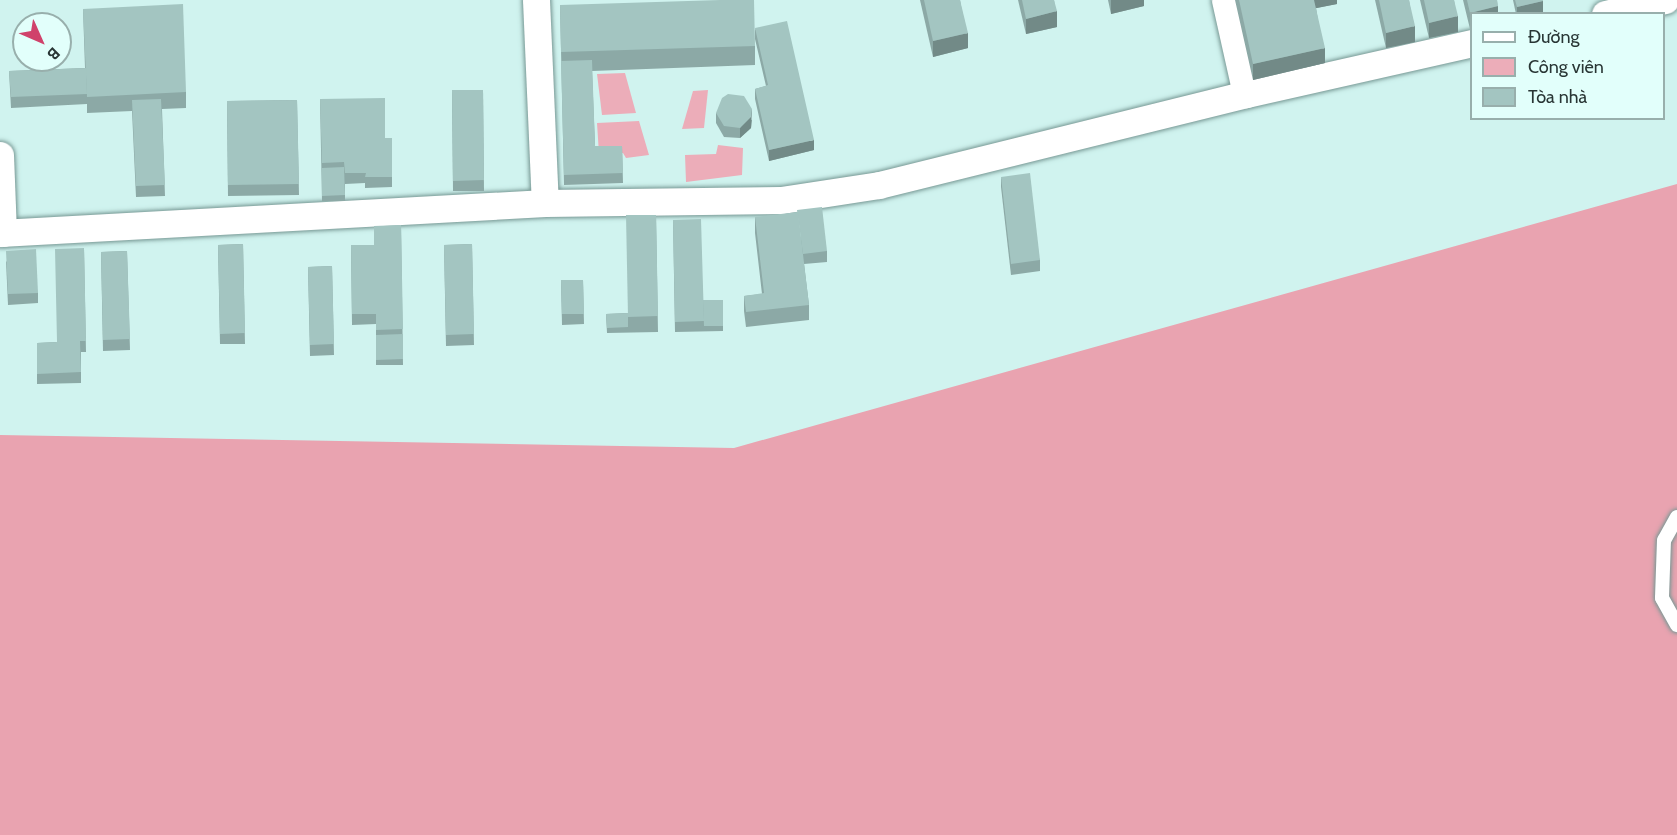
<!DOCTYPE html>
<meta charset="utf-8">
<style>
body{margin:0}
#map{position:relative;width:1677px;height:835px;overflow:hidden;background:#d0f3ef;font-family:Cabin,sans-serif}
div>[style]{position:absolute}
.green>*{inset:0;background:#ecadb9}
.forest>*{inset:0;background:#e9a3b0}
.roads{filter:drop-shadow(0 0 2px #779894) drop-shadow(0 0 2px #779894)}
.lane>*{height:14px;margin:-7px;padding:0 7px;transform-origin:7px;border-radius:7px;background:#fff}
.street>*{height:27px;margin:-13.5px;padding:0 13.5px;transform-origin:13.5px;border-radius:13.5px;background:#fff}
.wall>*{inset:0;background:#8ca9a6}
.shaded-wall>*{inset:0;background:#728a87}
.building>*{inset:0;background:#a3c5c1}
span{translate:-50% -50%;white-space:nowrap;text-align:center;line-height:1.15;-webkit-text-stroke:6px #e2fffb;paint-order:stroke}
.legend{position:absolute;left:1470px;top:12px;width:195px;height:108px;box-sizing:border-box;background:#e2fffb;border:2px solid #98afac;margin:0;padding:8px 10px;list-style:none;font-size:18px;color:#293635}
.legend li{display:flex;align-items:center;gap:12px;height:30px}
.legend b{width:30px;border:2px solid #98afac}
.north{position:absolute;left:12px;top:12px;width:60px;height:60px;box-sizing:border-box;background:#e2fffb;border:2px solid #98afac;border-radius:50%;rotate:135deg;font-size:16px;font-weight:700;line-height:24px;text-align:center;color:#293635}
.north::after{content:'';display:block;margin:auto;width:21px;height:27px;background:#d0426b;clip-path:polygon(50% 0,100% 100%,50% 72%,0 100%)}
</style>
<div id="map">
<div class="green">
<div style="clip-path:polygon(625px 73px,636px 113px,602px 115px,597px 74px)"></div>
<div style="clip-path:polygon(708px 90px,704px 128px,682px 129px,693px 91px)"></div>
<div style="clip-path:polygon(639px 121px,649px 155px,626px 158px,623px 153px,599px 154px,597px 123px)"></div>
<div style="clip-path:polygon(718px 145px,743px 148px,742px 175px,686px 182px,685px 155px,716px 154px)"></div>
</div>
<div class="forest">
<div style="clip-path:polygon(1677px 184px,1677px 835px,0 835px,0 435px,734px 448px)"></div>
</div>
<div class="roads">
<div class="lane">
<div style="left:1677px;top:517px;width:26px;rotate:119deg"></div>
<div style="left:1664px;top:540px;width:58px;rotate:92deg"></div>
<div style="left:1662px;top:598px;width:31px;rotate:61deg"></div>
</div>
<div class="street">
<div style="left:536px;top:0;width:203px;rotate:87.5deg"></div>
<div style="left:1225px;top:0;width:96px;rotate:77.4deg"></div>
<div style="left:1605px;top:14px;width:62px;rotate:-13.1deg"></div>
<div style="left:0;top:155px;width:78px;rotate:87.8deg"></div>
<div style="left:0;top:233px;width:546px;rotate:-3.15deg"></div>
<div style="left:545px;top:203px;width:236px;rotate:-0.7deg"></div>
<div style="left:781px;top:200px;width:99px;rotate:-8.7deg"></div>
<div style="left:879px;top:185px;width:378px;rotate:-13.9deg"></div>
<div style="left:1246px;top:94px;width:232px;rotate:-12.7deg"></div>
</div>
</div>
<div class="wall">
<div style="clip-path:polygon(920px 0,960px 0,968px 48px,933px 57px)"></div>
<div style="clip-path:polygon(1018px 0,1054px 0,1057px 27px,1026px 34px)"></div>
<div style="clip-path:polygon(1108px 0,1144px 0,1144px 6px,1111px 14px)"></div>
<div style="clip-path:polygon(1235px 0,1337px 0,1337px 4px,1316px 8px,1325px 63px,1253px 80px)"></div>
<div style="clip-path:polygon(1375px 0,1409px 0,1415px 42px,1386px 48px)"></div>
<div style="clip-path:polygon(1420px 0,1454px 0,1458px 32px,1429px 38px)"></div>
<div style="clip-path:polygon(1463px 0,1497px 0,1498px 14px,1472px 14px,1472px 28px,1470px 29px)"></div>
<div style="clip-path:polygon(1513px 0,1543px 0,1543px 12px,1535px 14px,1516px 14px)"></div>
<div style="clip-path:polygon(560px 5px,755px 46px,755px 65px,592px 71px,595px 146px,622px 146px,623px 183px,564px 185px)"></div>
<div style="clip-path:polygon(83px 9px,186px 92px,186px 108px,162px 109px,165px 196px,136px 197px,132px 111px,87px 113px,87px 104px,11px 108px,9px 71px,85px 68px)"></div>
<div style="clip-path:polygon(755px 28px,814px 150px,769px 161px,755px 99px,755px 89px,766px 86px,755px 39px)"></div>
<div style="clip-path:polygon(452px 90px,483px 90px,484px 191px,453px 191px)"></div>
<div style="clip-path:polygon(320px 99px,385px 138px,392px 138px,392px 187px,365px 188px,365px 183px,345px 184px,345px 201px,322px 201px)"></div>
<div style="clip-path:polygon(297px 100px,299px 195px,228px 196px,227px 101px)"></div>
<div style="clip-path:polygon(716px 113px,752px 120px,751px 128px,740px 138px,724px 137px,716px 123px)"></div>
<div style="clip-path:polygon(1001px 177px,1040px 260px,1040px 271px,1011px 275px,1001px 187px)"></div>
<div style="clip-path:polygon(656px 215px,658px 332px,607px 333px,606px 314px,628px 313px)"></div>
<div style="clip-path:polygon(755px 217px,827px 251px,827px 262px,804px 264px,809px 305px,809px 320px,746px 327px,744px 311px,744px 296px,762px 294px,755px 233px)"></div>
<div style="clip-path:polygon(673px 220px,703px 300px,723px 300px,723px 331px,675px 332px)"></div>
<div style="clip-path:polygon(401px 225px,403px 365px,376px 365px,376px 324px,352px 325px,351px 245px,374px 245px)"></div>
<div style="clip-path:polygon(243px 244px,245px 344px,220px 344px,218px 245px)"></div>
<div style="clip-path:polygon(472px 244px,474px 345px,446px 346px,444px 245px)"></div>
<div style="clip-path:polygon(84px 248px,86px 352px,81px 352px,81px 383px,37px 384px,37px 343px,57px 342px)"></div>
<div style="clip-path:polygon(127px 251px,130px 350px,103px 351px,101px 252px)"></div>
<div style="clip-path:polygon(6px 261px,38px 293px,38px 303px,8px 305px)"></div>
<div style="clip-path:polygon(332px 266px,334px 355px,310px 356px,308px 267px)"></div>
<div style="clip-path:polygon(561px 280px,583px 280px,584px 324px,562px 325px)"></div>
</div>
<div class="shaded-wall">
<div style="clip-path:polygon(1111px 0,1144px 0,1144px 6px,1111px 14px)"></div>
<div style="clip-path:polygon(1312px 0,1337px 0,1337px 4px,1312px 9px)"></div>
<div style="clip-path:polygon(1543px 1px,1543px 12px,1535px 14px,1517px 14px,1517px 7px)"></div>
<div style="clip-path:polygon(1498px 6px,1498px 14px,1472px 14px,1472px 28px,1470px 29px,1470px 13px)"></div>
<div style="clip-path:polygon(1057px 11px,1057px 27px,1026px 34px,1026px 19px)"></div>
<div style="clip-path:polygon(1458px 16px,1458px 32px,1429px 38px,1429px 23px)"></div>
<div style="clip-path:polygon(1415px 26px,1415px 42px,1386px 48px,1386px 33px)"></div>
<div style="clip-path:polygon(968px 33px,968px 48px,933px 57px,933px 41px)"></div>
<div style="clip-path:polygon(1325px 48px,1325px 63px,1253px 80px,1253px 64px)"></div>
<div style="clip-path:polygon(752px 109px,751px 128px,740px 138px,740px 128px)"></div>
<div style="clip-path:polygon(814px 140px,814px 150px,769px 161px,769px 150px)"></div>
</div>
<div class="building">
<div style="clip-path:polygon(720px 0,754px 0,755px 46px,561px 52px,560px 5px)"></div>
<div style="clip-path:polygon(924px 0,960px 0,968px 33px,933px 41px)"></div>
<div style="clip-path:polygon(1022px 0,1054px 0,1057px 11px,1026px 19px)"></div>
<div style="clip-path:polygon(1239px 0,1314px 0,1325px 48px,1253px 64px)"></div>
<div style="clip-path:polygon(1379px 0,1409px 0,1415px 26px,1386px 33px)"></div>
<div style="clip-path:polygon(1424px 0,1454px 0,1458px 16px,1429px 23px)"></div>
<div style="clip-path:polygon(1467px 0,1497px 0,1498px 6px,1470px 13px)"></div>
<div style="clip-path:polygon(1515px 0,1543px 0,1543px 1px,1517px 7px)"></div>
<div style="clip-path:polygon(183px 4px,186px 92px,87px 97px,83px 9px)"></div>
<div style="clip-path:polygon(787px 21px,814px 140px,769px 150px,755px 89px,768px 85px,755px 28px)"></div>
<div style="clip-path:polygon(592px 60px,595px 146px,622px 146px,623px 173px,564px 175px,561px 61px)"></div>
<div style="clip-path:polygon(86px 68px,87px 94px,11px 97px,9px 71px)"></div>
<div style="clip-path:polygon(452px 90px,483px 90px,484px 180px,453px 181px)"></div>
<div style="clip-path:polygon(728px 94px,744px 96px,752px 109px,751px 117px,740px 128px,724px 126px,716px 113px,722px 98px)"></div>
<div style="clip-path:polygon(385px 98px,385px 138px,392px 138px,392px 177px,365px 177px,366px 173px,345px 173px,344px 162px,322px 163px,320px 99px)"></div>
<div style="clip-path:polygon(161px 99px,165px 185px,136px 186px,132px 100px)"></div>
<div style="clip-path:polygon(297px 100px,299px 184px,228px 185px,227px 101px)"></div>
<div style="clip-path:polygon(344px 167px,345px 195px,322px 196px,322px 168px)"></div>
<div style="clip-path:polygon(1030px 173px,1040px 260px,1011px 264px,1001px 177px)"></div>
<div style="clip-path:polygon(822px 207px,827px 251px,803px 254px,797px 210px)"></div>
<div style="clip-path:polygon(798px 212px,809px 305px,746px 312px,744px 296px,764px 293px,755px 217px)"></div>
<div style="clip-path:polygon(626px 215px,656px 215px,658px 316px,628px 317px)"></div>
<div style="clip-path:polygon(701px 219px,704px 321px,675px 322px,673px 220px)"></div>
<div style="clip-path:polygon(401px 225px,403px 329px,376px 330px,376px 314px,352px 314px,351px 245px,374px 245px,374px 226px)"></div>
<div style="clip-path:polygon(243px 244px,245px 333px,220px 334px,218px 245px)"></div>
<div style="clip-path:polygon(472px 244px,474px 334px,446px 335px,444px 245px)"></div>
<div style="clip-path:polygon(84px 248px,86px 341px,80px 341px,81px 372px,37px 374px,37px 343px,57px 342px,55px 249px)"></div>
<div style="clip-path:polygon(36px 249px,38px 293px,8px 294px,6px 251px)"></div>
<div style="clip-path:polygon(127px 251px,130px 339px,103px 340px,101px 252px)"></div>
<div style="clip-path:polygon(332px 266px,334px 344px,310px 345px,308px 267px)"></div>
<div style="clip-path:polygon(561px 280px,583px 280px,584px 314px,562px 314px)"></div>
<div style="clip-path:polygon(703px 300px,723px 300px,723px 326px,704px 326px)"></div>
<div style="clip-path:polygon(628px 313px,628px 327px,607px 328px,606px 314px)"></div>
<div style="clip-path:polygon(403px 334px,403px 359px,376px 360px,376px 335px)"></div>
</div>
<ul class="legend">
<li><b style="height:8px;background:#fff"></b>Đường</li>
<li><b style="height:16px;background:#ecadb9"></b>Công viên</li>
<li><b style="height:16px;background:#a3c5c1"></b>Tòa nhà</li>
</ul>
<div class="north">B</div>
</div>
